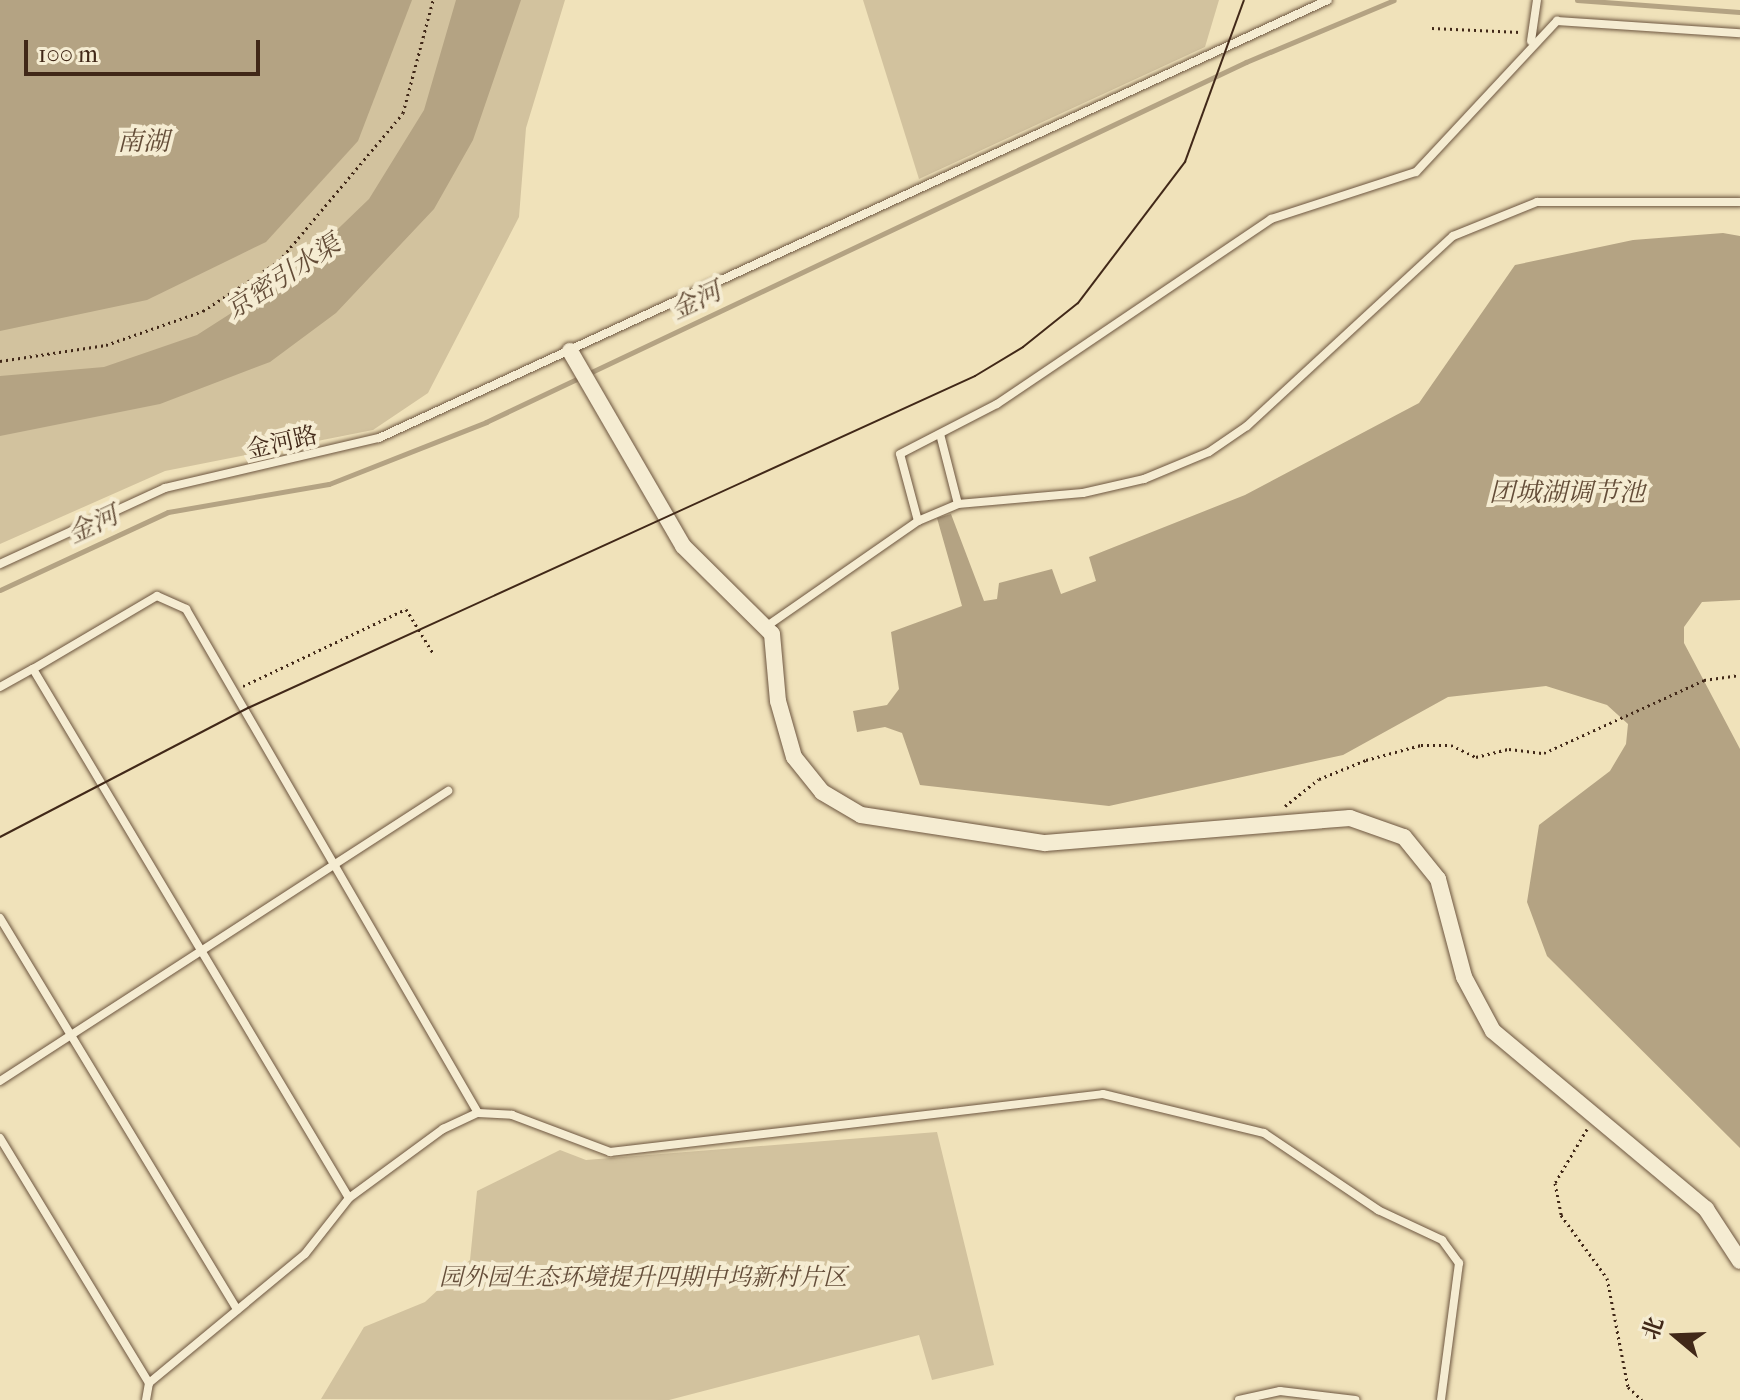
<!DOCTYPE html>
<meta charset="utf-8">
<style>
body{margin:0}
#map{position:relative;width:1740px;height:1400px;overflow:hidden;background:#f0e2ba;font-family:"IM FELL French Canon","Noto Serif SC",serif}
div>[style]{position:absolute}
.green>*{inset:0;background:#d2c29e}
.water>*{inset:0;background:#b4a383}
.stream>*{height:5px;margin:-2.5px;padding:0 2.5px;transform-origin:2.5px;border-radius:2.5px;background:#b4a383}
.path>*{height:3px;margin-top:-1.5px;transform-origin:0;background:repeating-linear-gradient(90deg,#412818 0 2px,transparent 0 6px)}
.roads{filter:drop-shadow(0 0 2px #6d5640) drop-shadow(0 0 2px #6d5640)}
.lane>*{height:8px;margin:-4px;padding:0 4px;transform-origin:4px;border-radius:4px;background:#f5ecd2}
.street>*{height:16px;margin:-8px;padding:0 8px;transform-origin:8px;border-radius:8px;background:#f5ecd2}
.tram>*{height:2px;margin:-1px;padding:0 1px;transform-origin:1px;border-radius:1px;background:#412818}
span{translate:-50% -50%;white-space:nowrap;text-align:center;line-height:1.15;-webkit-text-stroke:8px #f5ecd2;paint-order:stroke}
.street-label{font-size:24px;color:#412818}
.park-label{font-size:24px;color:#654e3a;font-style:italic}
.water-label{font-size:26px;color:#644d38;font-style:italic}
.north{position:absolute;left:1636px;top:1296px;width:80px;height:80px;-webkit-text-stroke:6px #f5ecd2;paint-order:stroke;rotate:289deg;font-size:22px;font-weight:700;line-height:32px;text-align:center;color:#412818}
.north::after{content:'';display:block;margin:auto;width:28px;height:36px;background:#412818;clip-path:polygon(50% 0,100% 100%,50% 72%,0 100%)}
.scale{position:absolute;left:24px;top:40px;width:236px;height:36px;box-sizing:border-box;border:4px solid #412818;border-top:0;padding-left:10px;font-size:24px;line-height:28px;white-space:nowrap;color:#412818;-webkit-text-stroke:6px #f5ecd2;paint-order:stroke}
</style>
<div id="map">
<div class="green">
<div style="clip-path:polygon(0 0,565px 0,526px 128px,519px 217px,428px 393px,373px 430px,165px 471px,0 544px)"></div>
<div style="clip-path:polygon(863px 0,1219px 0,1205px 47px,919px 179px)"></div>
<div style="clip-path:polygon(937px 1132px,994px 1365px,932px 1380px,919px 1335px,669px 1400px,321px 1399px,364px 1327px,425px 1302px,470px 1260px,477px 1191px,560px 1150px,586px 1160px)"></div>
</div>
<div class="water">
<div style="clip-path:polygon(0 0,412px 0,358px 141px,266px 242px,147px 300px,0 331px)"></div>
<div style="clip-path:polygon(456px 0,521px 0,473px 140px,434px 209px,336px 313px,270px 362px,160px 404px,0 436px,0 376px,104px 367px,197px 335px,289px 276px,369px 199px,424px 110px)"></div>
<div style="clip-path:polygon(1723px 233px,1740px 236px,1740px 600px,1702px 602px,1684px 627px,1684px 643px,1740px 749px,1740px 1148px,1547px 956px,1527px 902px,1539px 825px,1610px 771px,1626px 744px,1628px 724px,1607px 705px,1546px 686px,1448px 697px,1343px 755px,1109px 806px,920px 785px,902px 733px,885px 727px,857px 732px,853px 711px,887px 705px,899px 689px,891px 632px,962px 606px,937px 518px,951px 514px,984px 601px,997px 599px,999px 583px,1052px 569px,1061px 594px,1096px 581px,1089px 557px,1245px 495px,1419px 403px,1515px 265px,1633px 240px)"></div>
</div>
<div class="stream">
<div style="left:1577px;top:0;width:163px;rotate:4.2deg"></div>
<div style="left:0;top:590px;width:185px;rotate:-24.9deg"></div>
<div style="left:168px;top:512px;width:163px;rotate:-9.9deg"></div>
<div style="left:329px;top:484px;width:169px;rotate:-21.5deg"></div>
<div style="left:486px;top:422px;width:841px;rotate:-25.35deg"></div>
<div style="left:1246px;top:62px;width:160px;rotate:-22.7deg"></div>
</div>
<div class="path">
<div style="left:1432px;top:28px;width:88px;rotate:2.6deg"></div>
<div style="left:0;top:361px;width:107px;rotate:-8.6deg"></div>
<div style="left:106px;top:345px;width:103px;rotate:-19.3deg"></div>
<div style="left:203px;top:311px;width:91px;rotate:-33.3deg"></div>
<div style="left:279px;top:261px;width:193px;rotate:-50deg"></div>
<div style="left:403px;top:113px;width:117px;rotate:-75.1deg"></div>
<div style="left:243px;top:686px;width:180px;rotate:-25.3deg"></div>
<div style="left:406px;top:609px;width:52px;rotate:58.5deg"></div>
<div style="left:1285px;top:806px;width:43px;rotate:-38.5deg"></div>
<div style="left:1319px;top:779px;width:51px;rotate:-22deg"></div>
<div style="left:1366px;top:760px;width:57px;rotate:-15.3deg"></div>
<div style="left:1421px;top:745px;width:30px"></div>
<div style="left:1451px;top:745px;width:28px;rotate:26deg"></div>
<div style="left:1476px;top:757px;width:34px;rotate:-14deg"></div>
<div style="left:1509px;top:749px;width:35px;rotate:7deg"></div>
<div style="left:1544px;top:753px;width:176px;rotate:-24.5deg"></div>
<div style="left:1704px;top:680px;width:36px;rotate:-8deg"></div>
<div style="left:1587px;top:1129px;width:63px;rotate:120.7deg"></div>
<div style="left:1555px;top:1183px;width:33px;rotate:79deg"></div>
<div style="left:1561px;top:1215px;width:78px;rotate:53.9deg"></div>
<div style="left:1607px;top:1278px;width:111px;rotate:79.1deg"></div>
<div style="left:1628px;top:1387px;width:19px;rotate:43deg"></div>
</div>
<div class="roads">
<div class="lane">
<div style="left:1531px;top:41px;width:41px;rotate:-81.7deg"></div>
<div style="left:940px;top:434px;width:72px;rotate:75.6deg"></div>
<div style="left:918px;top:521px;width:69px;rotate:-105deg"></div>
<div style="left:900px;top:454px;width:109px;rotate:-27.3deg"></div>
<div style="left:997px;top:404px;width:331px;rotate:-34deg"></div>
<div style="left:1271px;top:219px;width:152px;rotate:-18deg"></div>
<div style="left:1416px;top:172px;width:207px;rotate:-47deg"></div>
<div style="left:1557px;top:21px;width:183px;rotate:3.8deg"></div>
<div style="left:0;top:564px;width:182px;rotate:-24.7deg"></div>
<div style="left:165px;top:488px;width:220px;rotate:-13.2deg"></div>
<div style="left:379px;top:438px;width:1045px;rotate:-24.78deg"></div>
<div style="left:767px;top:626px;width:184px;rotate:-34.8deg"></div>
<div style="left:918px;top:521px;width:43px;rotate:-23deg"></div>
<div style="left:958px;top:504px;width:125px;rotate:-5deg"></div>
<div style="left:1083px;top:493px;width:63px;rotate:-12.9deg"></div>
<div style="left:1144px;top:479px;width:70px;rotate:-22.6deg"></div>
<div style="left:1209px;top:452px;width:46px;rotate:-34.4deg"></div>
<div style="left:1247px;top:426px;width:280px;rotate:-42.7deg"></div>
<div style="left:1453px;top:236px;width:91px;rotate:-22deg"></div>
<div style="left:1537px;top:202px;width:203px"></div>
<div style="left:33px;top:669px;width:144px;rotate:-30.5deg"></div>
<div style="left:157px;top:596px;width:32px;rotate:24deg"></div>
<div style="left:186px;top:609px;width:582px;rotate:59.91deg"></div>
<div style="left:478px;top:1113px;width:34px;rotate:3deg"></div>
<div style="left:512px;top:1115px;width:105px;rotate:20.7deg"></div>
<div style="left:610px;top:1152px;width:496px;rotate:-6.7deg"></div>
<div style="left:1103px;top:1094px;width:166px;rotate:13.6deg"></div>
<div style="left:1264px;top:1133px;width:138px;rotate:34deg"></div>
<div style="left:1378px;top:1210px;width:71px;rotate:25.1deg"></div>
<div style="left:1442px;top:1240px;width:29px;rotate:54deg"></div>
<div style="left:1459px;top:1263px;width:138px;rotate:97.5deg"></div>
<div style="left:0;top:687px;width:38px;rotate:-29deg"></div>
<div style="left:33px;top:669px;width:616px;rotate:59.15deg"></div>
<div style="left:0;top:918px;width:458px;rotate:58.8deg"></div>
<div style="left:0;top:1081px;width:534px;rotate:-32.92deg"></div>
<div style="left:0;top:1138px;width:287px;rotate:58.7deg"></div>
<div style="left:146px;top:1400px;width:17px;rotate:-80deg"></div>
<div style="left:149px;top:1383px;width:202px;rotate:-39.6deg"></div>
<div style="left:305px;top:1254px;width:71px;rotate:-51.8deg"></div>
<div style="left:349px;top:1198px;width:117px;rotate:-36.3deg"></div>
<div style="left:443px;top:1129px;width:38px;rotate:-25deg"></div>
<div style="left:1239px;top:1400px;width:42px;rotate:-12.4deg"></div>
<div style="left:1280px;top:1391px;width:76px;rotate:6.8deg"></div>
</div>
<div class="street">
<div style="left:570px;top:351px;width:225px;rotate:59.9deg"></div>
<div style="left:683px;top:546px;width:125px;rotate:44.7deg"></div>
<div style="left:772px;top:634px;width:67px;rotate:84.9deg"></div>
<div style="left:778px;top:701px;width:58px;rotate:74.1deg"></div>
<div style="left:794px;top:757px;width:45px;rotate:51.3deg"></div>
<div style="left:822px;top:792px;width:45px;rotate:30.5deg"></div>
<div style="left:861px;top:815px;width:186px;rotate:8.7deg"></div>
<div style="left:1045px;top:843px;width:306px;rotate:-4.7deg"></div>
<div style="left:1350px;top:818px;width:57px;rotate:19.4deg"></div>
<div style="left:1404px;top:837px;width:54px;rotate:51deg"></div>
<div style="left:1438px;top:879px;width:101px;rotate:75.1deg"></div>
<div style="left:1464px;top:977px;width:61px;rotate:61.8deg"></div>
<div style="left:1493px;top:1031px;width:278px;rotate:39.9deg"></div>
<div style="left:1706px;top:1209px;width:62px;rotate:56.8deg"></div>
</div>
</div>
<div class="tram">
<div style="left:0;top:837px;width:280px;rotate:-27.5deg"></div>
<div style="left:248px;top:708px;width:799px;rotate:-24.54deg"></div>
<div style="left:975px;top:376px;width:56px;rotate:-31.1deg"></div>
<div style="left:1023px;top:347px;width:70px;rotate:-38.7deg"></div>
<div style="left:1078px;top:303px;width:177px;rotate:-52.8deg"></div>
<div style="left:1185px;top:162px;width:172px;rotate:-70deg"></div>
</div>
<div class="street-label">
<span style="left:282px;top:443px;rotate:-13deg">金河路</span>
</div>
<div class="park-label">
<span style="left:643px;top:1278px">园外园生态环境提升四期中坞新村片区</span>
</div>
<div class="water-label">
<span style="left:143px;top:142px">南湖</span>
<span style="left:283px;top:277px;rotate:-33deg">京密引水渠</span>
<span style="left:696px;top:301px;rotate:-25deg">金河</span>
<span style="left:1567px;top:493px">团城湖调节池</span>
<span style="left:93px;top:525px;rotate:-25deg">金河</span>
</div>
<div class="north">北</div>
<div class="scale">100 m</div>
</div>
